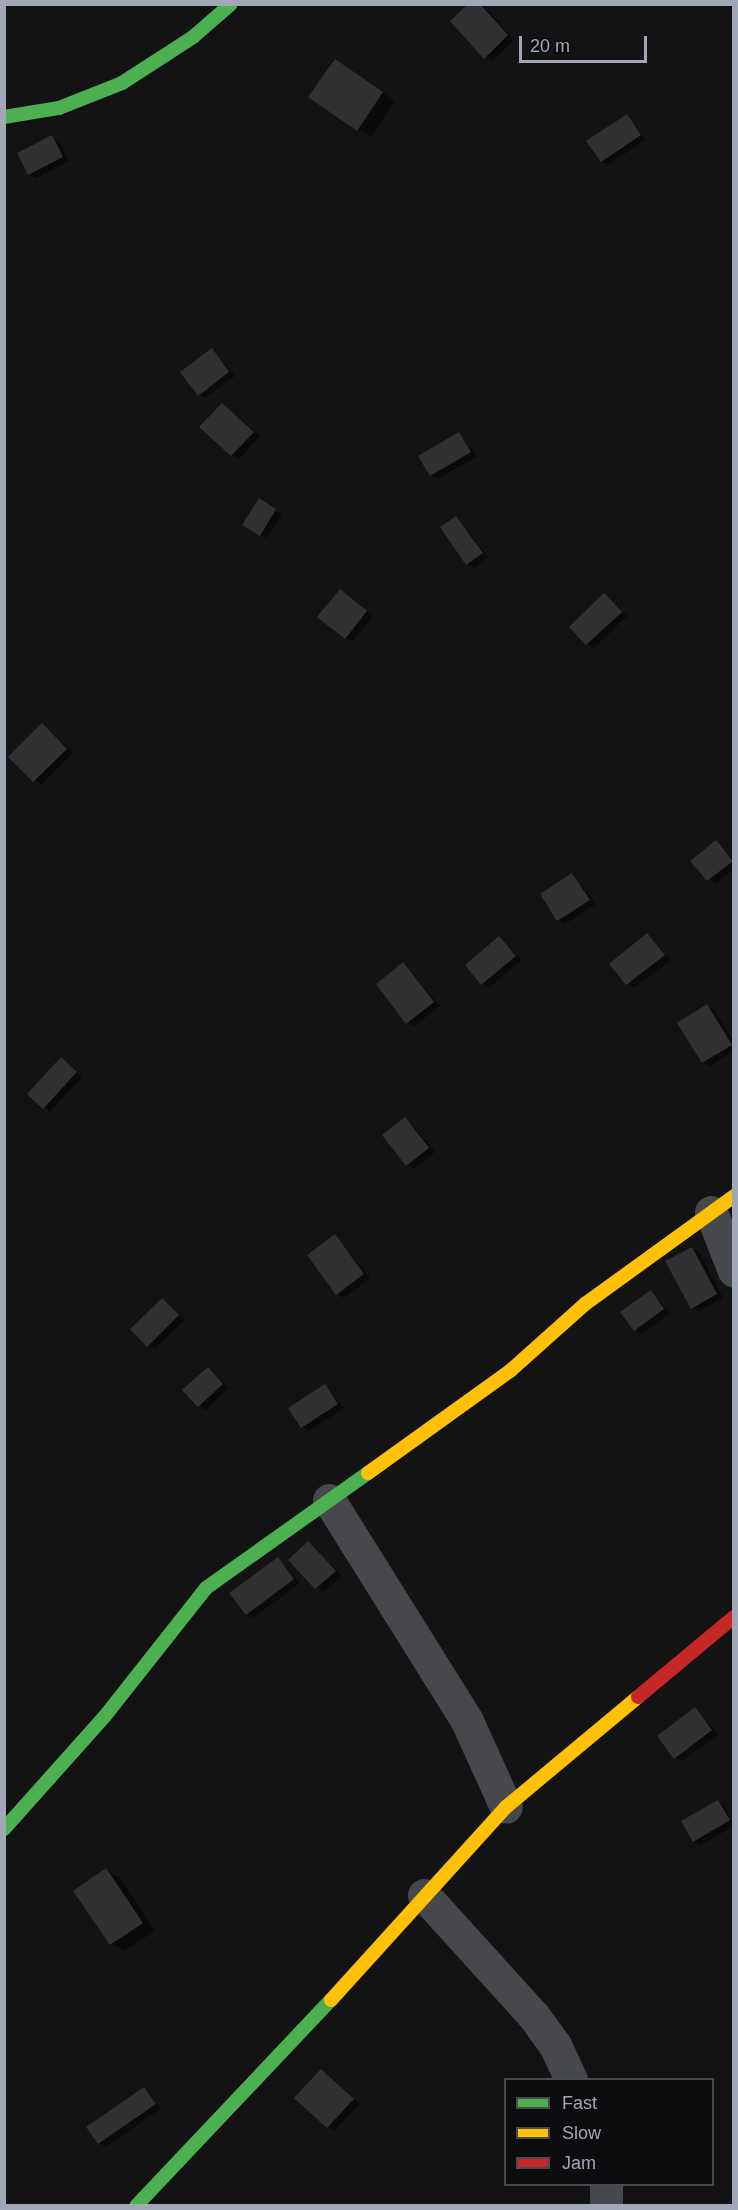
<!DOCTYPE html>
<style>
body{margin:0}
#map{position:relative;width:738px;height:2210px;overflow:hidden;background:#131313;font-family:Helvetica,sans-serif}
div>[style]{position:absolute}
.shadow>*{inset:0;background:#0007}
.building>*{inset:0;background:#313133}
.street>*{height:33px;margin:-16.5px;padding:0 16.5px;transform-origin:16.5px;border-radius:16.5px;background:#47484c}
.fast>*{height:14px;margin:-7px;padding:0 7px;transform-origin:7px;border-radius:7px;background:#4caf50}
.slow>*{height:14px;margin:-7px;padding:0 7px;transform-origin:7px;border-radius:7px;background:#ffc107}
.jam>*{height:14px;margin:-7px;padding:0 7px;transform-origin:7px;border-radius:7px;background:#c62828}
span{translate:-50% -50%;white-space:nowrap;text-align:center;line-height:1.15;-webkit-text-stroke:4.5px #0d0d0f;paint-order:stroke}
.frame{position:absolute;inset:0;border:6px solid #a2a7b6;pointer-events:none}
.legend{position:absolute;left:504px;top:2078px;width:210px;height:108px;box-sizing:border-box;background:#0d0d0f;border:2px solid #494b52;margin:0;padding:8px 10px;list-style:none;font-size:18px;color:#a2a7b6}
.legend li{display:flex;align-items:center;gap:12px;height:30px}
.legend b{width:30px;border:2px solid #494b52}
.scale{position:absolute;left:519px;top:36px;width:128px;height:27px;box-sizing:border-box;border:3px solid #a2a7b6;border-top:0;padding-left:8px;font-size:18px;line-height:21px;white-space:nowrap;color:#a2a7b6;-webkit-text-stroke:4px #0d0d0f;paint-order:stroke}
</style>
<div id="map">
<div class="shadow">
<div style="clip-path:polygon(470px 4px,482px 4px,514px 40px,492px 61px,485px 57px)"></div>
<div style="clip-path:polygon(348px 69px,395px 101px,371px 137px,358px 129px)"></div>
<div style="clip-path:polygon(627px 116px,646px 139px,608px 165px,602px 161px)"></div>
<div style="clip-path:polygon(52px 137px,59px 141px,69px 161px,36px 178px,29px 174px)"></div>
<div style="clip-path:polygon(212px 350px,235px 376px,205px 398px,199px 394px)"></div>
<div style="clip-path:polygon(222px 404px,260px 436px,239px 459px,232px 455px)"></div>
<div style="clip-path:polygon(459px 434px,477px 456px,438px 479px,431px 475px)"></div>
<div style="clip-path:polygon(259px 500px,282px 514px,267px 538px,244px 525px)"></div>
<div style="clip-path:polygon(457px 517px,488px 557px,474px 568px,467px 564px)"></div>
<div style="clip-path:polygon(347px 595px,373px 616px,352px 642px,346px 638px)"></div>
<div style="clip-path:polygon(604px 595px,627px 616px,594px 648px,587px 644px)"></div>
<div style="clip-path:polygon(42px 725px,73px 753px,41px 785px,10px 757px)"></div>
<div style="clip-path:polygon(716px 842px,734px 859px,734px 869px,715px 884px,692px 861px)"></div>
<div style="clip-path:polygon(572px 874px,596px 904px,565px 924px,558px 920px)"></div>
<div style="clip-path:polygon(647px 935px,671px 960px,634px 988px,611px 964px)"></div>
<div style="clip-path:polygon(499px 938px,522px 960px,489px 987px,482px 984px)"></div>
<div style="clip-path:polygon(403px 964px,440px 1006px,414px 1026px,407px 1022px)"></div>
<div style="clip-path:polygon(707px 1006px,714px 1010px,734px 1042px,734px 1051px,710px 1066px,703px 1062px)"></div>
<div style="clip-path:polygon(61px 1059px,82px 1077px,50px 1112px,44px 1108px)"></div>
<div style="clip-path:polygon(406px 1118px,435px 1152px,414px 1169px,407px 1165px)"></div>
<div style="clip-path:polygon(335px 1236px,370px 1278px,344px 1298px,337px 1294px)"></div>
<div style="clip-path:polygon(692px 1248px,699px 1252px,723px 1298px,699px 1311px,692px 1308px)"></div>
<div style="clip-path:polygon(651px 1292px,670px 1313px,641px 1334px,635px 1330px)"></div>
<div style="clip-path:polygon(162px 1300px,185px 1320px,155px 1349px,148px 1345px)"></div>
<div style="clip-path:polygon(208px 1369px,229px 1388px,206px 1410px,199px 1406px)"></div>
<div style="clip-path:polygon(325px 1386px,344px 1408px,309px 1431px,302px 1427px)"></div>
<div style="clip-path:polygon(308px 1543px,342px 1576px,323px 1592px,290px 1560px)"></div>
<div style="clip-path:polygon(278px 1559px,300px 1583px,253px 1618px,247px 1614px)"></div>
<div style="clip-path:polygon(695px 1709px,718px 1734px,682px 1761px,675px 1757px)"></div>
<div style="clip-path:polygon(718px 1801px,724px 1805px,734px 1826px,701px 1845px,694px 1841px)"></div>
<div style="clip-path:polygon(106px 1870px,120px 1878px,155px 1931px,124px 1951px,111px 1944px)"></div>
<div style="clip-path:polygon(322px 2071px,360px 2104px,334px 2131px,328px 2127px)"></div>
<div style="clip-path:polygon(144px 2089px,161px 2108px,106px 2147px,99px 2143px)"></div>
</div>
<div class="building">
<div style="clip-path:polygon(468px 4px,480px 4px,508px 35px,484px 59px,450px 21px)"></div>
<div style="clip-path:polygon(335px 59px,383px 92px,357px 131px,308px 97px)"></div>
<div style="clip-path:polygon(627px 114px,641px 135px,601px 162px,586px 141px)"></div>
<div style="clip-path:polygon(52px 135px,63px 157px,28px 175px,17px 153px)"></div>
<div style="clip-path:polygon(212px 348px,229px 372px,198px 396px,180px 372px)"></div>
<div style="clip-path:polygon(222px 403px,254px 432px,231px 456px,199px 427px)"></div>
<div style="clip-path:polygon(459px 432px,471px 452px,430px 476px,418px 456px)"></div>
<div style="clip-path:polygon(259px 498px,276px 509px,260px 536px,242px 525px)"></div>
<div style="clip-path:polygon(456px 516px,483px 553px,466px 565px,440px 527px)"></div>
<div style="clip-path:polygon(340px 589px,367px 611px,345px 639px,317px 617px)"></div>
<div style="clip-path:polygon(604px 593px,622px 612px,586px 645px,569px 627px)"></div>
<div style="clip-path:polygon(42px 723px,67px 749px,33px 782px,8px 757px)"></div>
<div style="clip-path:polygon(716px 840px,733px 861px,707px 881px,690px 861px)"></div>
<div style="clip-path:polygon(572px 873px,590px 900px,557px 921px,540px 894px)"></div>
<div style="clip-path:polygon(647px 933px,665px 955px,626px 985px,609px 964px)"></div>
<div style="clip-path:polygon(499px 936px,516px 956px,481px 985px,465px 965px)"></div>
<div style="clip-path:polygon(403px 962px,434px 1002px,406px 1024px,376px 984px)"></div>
<div style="clip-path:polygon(707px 1004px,732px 1045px,702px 1063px,677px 1023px)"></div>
<div style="clip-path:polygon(61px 1057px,77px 1072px,43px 1109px,27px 1094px)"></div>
<div style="clip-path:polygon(405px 1117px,429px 1148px,406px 1166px,382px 1135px)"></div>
<div style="clip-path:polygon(335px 1234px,364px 1274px,336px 1295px,307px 1255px)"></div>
<div style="clip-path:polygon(692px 1247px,717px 1294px,691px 1309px,665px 1261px)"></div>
<div style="clip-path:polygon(651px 1290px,664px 1309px,634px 1331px,620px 1312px)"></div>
<div style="clip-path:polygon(162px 1298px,179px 1315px,147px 1347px,130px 1329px)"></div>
<div style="clip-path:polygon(208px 1367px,223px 1384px,198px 1407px,182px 1390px)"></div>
<div style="clip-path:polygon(325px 1384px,338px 1404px,301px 1428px,288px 1408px)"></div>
<div style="clip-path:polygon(308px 1541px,336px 1571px,315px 1589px,288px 1560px)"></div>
<div style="clip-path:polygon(278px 1557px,294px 1579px,246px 1615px,229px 1593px)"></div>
<div style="clip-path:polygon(695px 1707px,712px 1730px,674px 1759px,657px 1736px)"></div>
<div style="clip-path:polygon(718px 1800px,730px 1820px,693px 1842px,681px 1821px)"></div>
<div style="clip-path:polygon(106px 1868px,143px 1923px,110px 1945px,73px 1891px)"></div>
<div style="clip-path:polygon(321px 2069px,354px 2099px,327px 2128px,294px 2098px)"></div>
<div style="clip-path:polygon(144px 2087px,156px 2104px,98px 2144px,86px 2127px)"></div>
</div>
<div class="street">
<div style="left:711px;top:1212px;width:63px;rotate:68.7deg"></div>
<div style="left:329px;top:1500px;width:261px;rotate:58deg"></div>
<div style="left:467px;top:1721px;width:94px;rotate:65.6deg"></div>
<div style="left:424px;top:1895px;width:162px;rotate:47.8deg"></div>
<div style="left:533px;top:2015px;width:37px;rotate:54deg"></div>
<div style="left:555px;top:2045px;width:38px;rotate:65deg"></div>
<div style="left:606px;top:2184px;width:22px;rotate:90deg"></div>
</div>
<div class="fast">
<div style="left:4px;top:117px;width:56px;rotate:-9.3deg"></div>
<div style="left:59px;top:108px;width:68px;rotate:-21.6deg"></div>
<div style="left:122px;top:83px;width:85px;rotate:-32.9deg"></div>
<div style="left:193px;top:37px;width:50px;rotate:-41deg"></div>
<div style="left:4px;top:1829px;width:152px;rotate:-48.2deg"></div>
<div style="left:105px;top:1716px;width:163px;rotate:-51.7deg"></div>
<div style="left:206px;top:1588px;width:199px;rotate:-35.4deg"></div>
<div style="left:136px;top:2206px;width:284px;rotate:-46.6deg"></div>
</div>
<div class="slow">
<div style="left:368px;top:1473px;width:175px;rotate:-35.7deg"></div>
<div style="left:510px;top:1371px;width:101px;rotate:-41.8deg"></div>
<div style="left:585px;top:1304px;width:184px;rotate:-35.9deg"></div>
<div style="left:331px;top:2000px;width:261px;rotate:-47.8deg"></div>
<div style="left:506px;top:1807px;width:172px;rotate:-39.8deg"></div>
</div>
<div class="jam">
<div style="left:638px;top:1697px;width:125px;rotate:-39.8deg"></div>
</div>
<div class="frame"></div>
<ul class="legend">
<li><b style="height:8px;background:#4caf50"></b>Fast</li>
<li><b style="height:8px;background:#ffc107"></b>Slow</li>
<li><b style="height:8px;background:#c62828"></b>Jam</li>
</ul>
<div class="scale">20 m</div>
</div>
